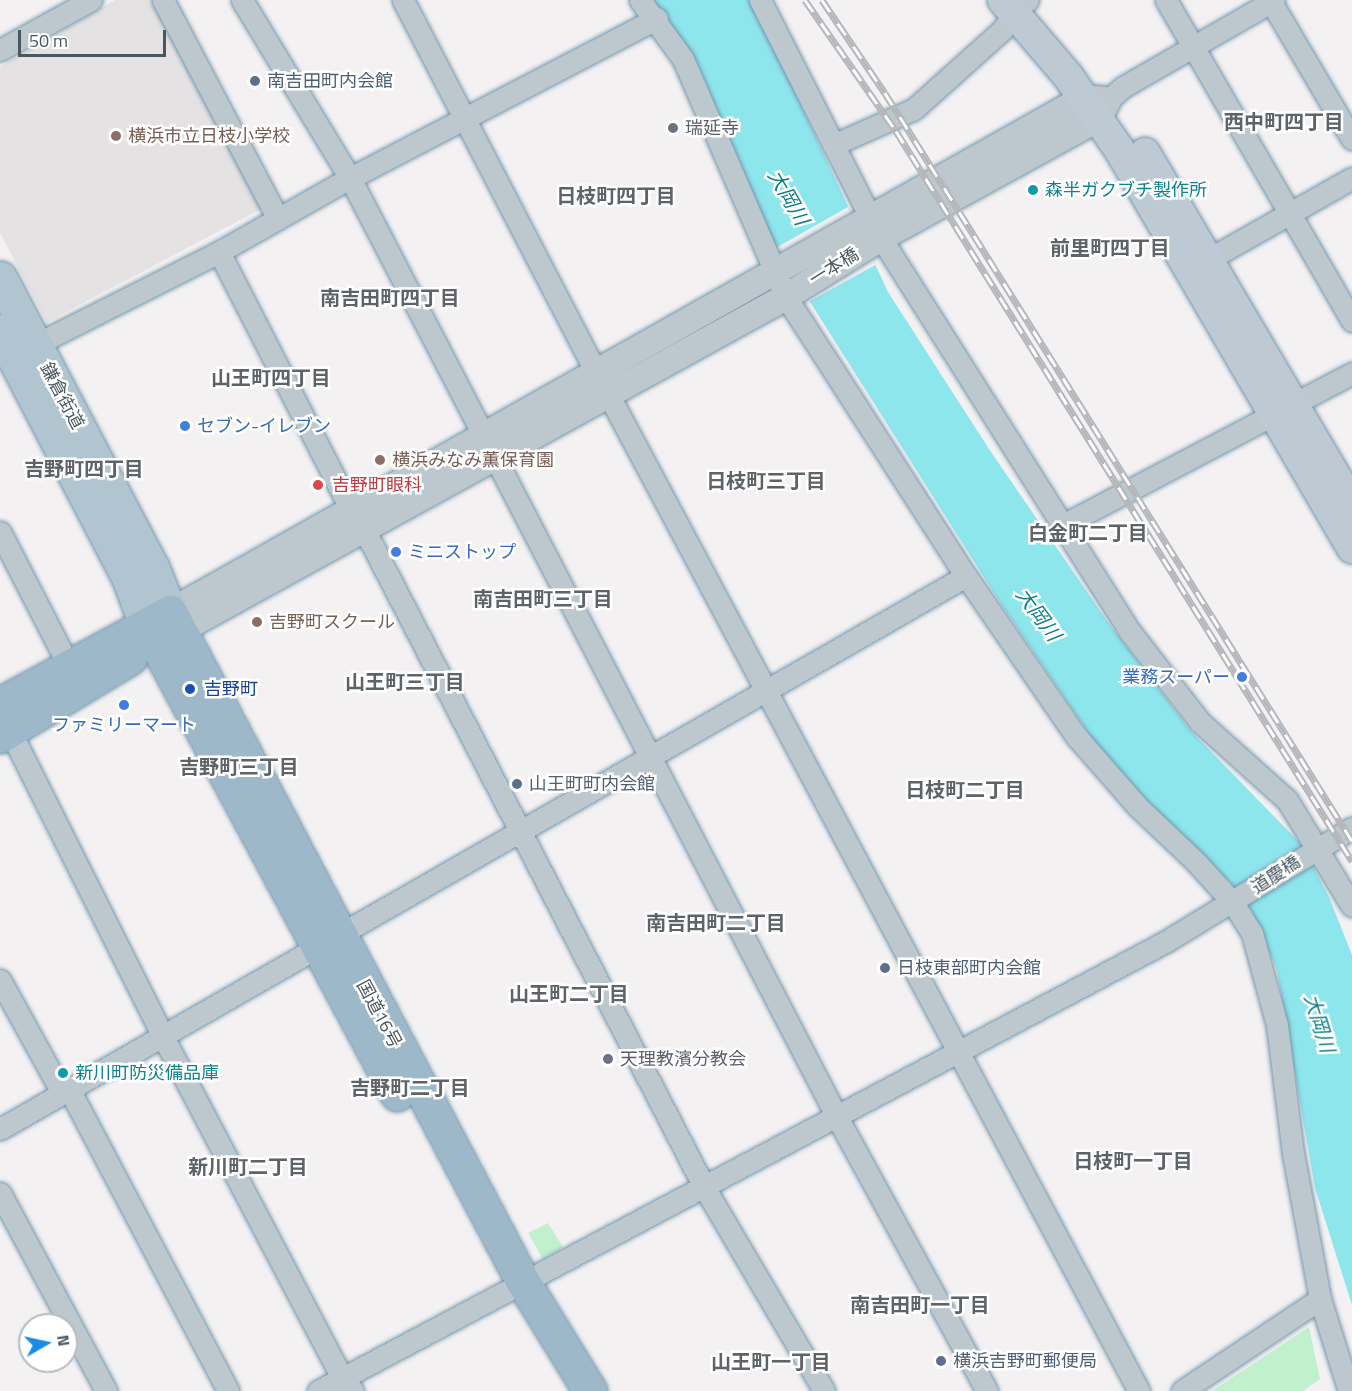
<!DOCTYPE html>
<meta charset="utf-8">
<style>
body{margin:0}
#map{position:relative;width:1352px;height:1391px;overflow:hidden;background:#f4f1f2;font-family:"Titillium Web","Noto Sans JP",sans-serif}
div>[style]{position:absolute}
.education>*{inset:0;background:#e5e2e4}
.green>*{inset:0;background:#c1f0cd}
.water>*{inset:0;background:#8ee6ed}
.pier>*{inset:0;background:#f4f1f2}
.roads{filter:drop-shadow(0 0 2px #7496ac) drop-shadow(0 0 2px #7496ac)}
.minor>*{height:21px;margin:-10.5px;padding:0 10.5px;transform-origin:10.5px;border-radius:10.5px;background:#bdc8ce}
.tertiary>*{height:26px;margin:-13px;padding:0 13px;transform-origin:13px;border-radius:13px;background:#bdc8ce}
.secondary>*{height:30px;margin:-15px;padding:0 15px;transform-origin:15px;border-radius:15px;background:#bdcad3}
.primary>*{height:33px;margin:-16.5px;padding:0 16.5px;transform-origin:16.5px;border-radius:16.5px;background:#b1c5d0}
.trunk>*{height:33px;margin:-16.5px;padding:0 16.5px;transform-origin:16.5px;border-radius:16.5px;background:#9db8c8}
.rail>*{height:7px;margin-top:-3.5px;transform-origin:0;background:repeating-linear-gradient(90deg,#fff 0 14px,#b4b8bc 0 28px);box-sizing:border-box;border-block:2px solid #b4b8bc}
.dots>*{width:16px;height:16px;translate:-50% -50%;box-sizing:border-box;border:3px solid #fff;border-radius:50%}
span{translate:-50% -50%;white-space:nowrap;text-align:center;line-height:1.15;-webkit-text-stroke:5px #fff;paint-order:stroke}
.service-label{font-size:18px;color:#4e5e75}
.left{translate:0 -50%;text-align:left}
.worship-label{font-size:18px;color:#5b616d}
.education-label{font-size:18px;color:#785e54}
.culture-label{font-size:18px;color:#0d838f}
.street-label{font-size:18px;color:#49585f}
.shop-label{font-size:18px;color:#366cbe}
.right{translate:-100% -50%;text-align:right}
.health-label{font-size:18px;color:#be3a42}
.transit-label{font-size:18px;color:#164399}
.neighbourhood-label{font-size:20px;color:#5e6367;font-weight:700}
.water-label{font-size:20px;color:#0c7e88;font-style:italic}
.north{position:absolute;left:18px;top:1313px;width:60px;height:60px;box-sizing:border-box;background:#fff;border:2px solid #b6bcbf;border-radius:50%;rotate:81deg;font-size:16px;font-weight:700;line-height:24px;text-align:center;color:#49585f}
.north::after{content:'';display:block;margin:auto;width:21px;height:27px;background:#188de7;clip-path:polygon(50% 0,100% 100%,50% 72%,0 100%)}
.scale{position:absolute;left:18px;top:30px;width:148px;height:27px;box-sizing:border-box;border:3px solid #49585f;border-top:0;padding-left:8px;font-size:18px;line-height:21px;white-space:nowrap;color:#49585f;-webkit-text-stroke:4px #fff;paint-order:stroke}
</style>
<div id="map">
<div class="education">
<div style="clip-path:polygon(115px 0,161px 0,267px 206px,47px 322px,0 233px,0 67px)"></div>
</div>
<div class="green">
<div style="clip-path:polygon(548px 1223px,563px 1247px,543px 1259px,528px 1233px)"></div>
<div style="clip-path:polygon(1309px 1327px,1320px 1379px,1303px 1391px,1212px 1391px)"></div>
</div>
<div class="water">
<div style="clip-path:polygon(652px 0,752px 0,888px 292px,991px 452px,1107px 621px,1191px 731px,1301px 844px,1329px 897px,1352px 955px,1352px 1305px,1315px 1188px,1277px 970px,1252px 911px,1229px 881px,1181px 838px,1098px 747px,1001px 604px,774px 245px,701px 72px)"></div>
</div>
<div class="pier">
<div style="clip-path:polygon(848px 207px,877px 264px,805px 304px,774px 249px)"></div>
</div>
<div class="roads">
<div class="minor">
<div style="left:163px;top:0;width:247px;rotate:62.3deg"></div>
<div style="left:242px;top:0;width:208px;rotate:58.8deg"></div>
<div style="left:350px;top:178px;width:1058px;rotate:62.59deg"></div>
<div style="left:837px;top:1117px;width:312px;rotate:61.3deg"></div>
<div style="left:403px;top:0;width:406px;rotate:62.6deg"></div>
<div style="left:590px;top:360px;width:1168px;rotate:61.97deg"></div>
<div style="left:640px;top:0;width:73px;rotate:53.9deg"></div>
<div style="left:683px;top:59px;width:259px;rotate:66.6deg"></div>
<div style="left:786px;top:297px;width:332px;rotate:57.2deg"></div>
<div style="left:966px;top:576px;width:194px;rotate:55.5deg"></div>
<div style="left:1076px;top:736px;width:93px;rotate:48.9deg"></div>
<div style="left:1137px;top:806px;width:81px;rotate:43.5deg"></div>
<div style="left:1196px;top:862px;width:55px;rotate:47.9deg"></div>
<div style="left:1233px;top:903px;width:36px;rotate:58deg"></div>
<div style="left:1252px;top:933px;width:95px;rotate:74.8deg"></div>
<div style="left:1277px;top:1025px;width:129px;rotate:82.9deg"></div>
<div style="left:1293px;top:1153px;width:148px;rotate:79.5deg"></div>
<div style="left:1320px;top:1299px;width:96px;rotate:72.5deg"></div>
<div style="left:760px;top:0;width:246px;rotate:63.1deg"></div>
<div style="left:1166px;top:0;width:371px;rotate:59.9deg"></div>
<div style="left:1270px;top:0;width:161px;rotate:59.5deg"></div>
<div style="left:1027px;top:1px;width:1px;rotate:-45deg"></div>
<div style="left:0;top:50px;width:104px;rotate:-28.8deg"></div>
<div style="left:1108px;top:100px;width:20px;rotate:-41deg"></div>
<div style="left:1123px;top:87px;width:174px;rotate:-29.9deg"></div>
<div style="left:833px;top:145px;width:89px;rotate:-24deg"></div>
<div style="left:914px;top:109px;width:118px;rotate:-41.9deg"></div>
<div style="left:1002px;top:30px;width:21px;rotate:-53deg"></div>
<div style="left:881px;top:238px;width:467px;rotate:57.7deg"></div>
<div style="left:1131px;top:633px;width:113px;rotate:52.2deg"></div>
<div style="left:1200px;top:722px;width:117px;rotate:41.9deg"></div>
<div style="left:1287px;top:800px;width:124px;rotate:58.5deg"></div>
<div style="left:219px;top:252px;width:290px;rotate:62.9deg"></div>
<div style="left:1209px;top:259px;width:164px;rotate:-29.5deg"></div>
<div style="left:25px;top:350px;width:217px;rotate:-26.8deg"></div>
<div style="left:219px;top:252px;width:150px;rotate:-29.5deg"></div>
<div style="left:350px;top:178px;width:346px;rotate:-27.5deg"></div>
<div style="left:1063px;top:525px;width:327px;rotate:-27.7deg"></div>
<div style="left:364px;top:529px;width:741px;rotate:62.67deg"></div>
<div style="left:704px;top:1187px;width:237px;rotate:59.5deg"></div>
<div style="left:0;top:532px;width:151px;rotate:62.8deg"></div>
<div style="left:10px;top:731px;width:340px;rotate:63.4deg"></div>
<div style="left:162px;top:1035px;width:387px;rotate:62.3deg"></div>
<div style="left:342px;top:1378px;width:17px;rotate:50deg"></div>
<div style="left:0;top:980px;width:129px;rotate:61.2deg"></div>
<div style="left:69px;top:1089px;width:341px;rotate:62.2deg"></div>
<div style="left:0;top:1129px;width:1113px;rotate:-29.79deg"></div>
<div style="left:0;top:1193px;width:225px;rotate:61.8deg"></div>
<div style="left:318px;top:1391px;width:959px;rotate:-27.93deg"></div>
<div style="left:1165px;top:942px;width:219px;rotate:-31.4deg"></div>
<div style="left:1182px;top:1391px;width:166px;rotate:-33.7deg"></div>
</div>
<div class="tertiary">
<div style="left:170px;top:612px;width:1049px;rotate:-29.35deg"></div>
<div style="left:1084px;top:98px;width:24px;rotate:5deg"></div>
<div style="left:1108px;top:100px;width:20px;rotate:117deg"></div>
<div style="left:1099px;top:118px;width:249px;rotate:151.2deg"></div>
<div style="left:881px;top:238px;width:112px;rotate:148.2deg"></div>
<div style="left:786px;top:297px;width:693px;rotate:151.18deg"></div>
</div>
<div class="secondary">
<div style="left:1003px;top:0;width:100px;rotate:49.5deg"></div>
<div style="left:1068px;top:76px;width:89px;rotate:55.1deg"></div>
<div style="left:1119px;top:149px;width:462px;rotate:59.7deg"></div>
<div style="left:1145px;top:153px;width:408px;rotate:59.5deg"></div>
</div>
<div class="primary">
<div style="left:0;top:278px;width:327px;rotate:62.3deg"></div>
<div style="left:152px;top:567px;width:48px;rotate:68.2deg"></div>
<div style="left:0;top:331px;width:280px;rotate:62.5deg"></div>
<div style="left:129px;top:579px;width:49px;rotate:69.7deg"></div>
</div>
<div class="trunk">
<div style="left:146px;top:625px;width:532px;rotate:61.85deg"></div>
<div style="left:0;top:704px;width:193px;rotate:-28.4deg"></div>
<div style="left:170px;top:612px;width:757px;rotate:62.22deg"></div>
<div style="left:523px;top:1282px;width:128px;rotate:58.4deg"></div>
<div style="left:0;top:736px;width:152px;rotate:-31deg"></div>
</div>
</div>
<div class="rail">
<div style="left:805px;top:0;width:160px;rotate:55.2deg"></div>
<div style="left:896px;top:131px;width:861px;rotate:58.01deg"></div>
<div style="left:822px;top:0;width:112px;rotate:55.9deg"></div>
<div style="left:885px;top:93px;width:882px;rotate:58.02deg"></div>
</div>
<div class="dots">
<div style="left:255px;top:81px;background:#5c6f8a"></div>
<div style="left:673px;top:128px;background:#6b7280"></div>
<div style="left:116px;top:136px;background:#8d6e63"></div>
<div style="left:1033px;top:190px;background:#0f9aa8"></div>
<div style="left:185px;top:426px;background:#3f7fe0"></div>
<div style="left:380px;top:460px;background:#8d6e63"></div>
<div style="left:318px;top:485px;background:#e0444e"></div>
<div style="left:396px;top:552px;background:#3f7fe0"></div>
<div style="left:257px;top:622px;background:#8d6e63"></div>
<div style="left:1242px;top:677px;background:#3f7fe0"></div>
<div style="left:190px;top:689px;background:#1a4fb4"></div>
<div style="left:124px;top:705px;background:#3f7fe0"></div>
<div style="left:517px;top:784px;background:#5c6f8a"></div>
<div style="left:885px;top:968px;background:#5c6f8a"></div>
<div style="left:608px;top:1059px;background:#6b7280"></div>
<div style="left:63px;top:1073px;background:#0f9aa8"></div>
<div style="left:941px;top:1361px;background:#5c6f8a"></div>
</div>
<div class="service-label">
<span class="left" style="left:267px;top:81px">南吉田町内会館</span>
<span class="left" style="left:529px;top:784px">山王町町内会館</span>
<span class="left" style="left:897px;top:968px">日枝東部町内会館</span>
<span class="left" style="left:953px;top:1361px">横浜吉野町郵便局</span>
</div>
<div class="worship-label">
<span class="left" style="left:685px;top:128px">瑞延寺</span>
<span class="left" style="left:620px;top:1059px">天理教濱分教会</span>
</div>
<div class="education-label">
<span class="left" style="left:128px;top:136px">横浜市立日枝小学校</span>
<span class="left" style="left:392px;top:460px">横浜みなみ薫保育園</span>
<span class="left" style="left:269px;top:622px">吉野町スクール</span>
</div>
<div class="culture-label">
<span class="left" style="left:1045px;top:190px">森半ガクブチ製作所</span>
<span class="left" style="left:75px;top:1073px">新川町防災備品庫</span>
</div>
<div class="street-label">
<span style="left:834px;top:267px;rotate:-32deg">一本橋</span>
<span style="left:62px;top:396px;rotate:62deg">鎌倉街道</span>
<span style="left:1276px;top:875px;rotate:-33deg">道慶橋</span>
<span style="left:379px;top:1014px;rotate:62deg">国道16号</span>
</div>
<div class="shop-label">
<span class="left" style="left:197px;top:426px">セブン-イレブン</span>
<span class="left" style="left:408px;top:552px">ミニストップ</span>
<span class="right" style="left:1230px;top:677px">業務スーパー</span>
<span style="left:124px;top:725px">ファミリーマート</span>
</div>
<div class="health-label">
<span class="left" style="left:332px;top:485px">吉野町眼科</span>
</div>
<div class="transit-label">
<span class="left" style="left:204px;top:689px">吉野町</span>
</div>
<div class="neighbourhood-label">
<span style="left:1284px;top:121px">西中町四丁目</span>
<span style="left:616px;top:195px">日枝町四丁目</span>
<span style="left:1110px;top:247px">前里町四丁目</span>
<span style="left:390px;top:297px">南吉田町四丁目</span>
<span style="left:271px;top:377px">山王町四丁目</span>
<span style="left:84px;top:468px">吉野町四丁目</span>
<span style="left:766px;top:480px">日枝町三丁目</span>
<span style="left:1088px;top:532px">白金町二丁目</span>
<span style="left:543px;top:598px">南吉田町三丁目</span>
<span style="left:405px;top:681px">山王町三丁目</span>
<span style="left:239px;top:766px">吉野町三丁目</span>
<span style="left:965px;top:789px">日枝町二丁目</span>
<span style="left:716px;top:922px">南吉田町二丁目</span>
<span style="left:569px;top:993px">山王町二丁目</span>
<span style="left:410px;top:1087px">吉野町二丁目</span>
<span style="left:1133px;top:1160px">日枝町一丁目</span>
<span style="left:248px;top:1166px">新川町二丁目</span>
<span style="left:920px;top:1304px">南吉田町一丁目</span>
<span style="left:771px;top:1361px">山王町一丁目</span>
</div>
<div class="water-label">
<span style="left:789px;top:197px;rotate:60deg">大岡川</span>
<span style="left:1039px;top:614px;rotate:54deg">大岡川</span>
<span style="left:1320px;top:1023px;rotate:73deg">大岡川</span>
</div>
<div class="north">N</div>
<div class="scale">50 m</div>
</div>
